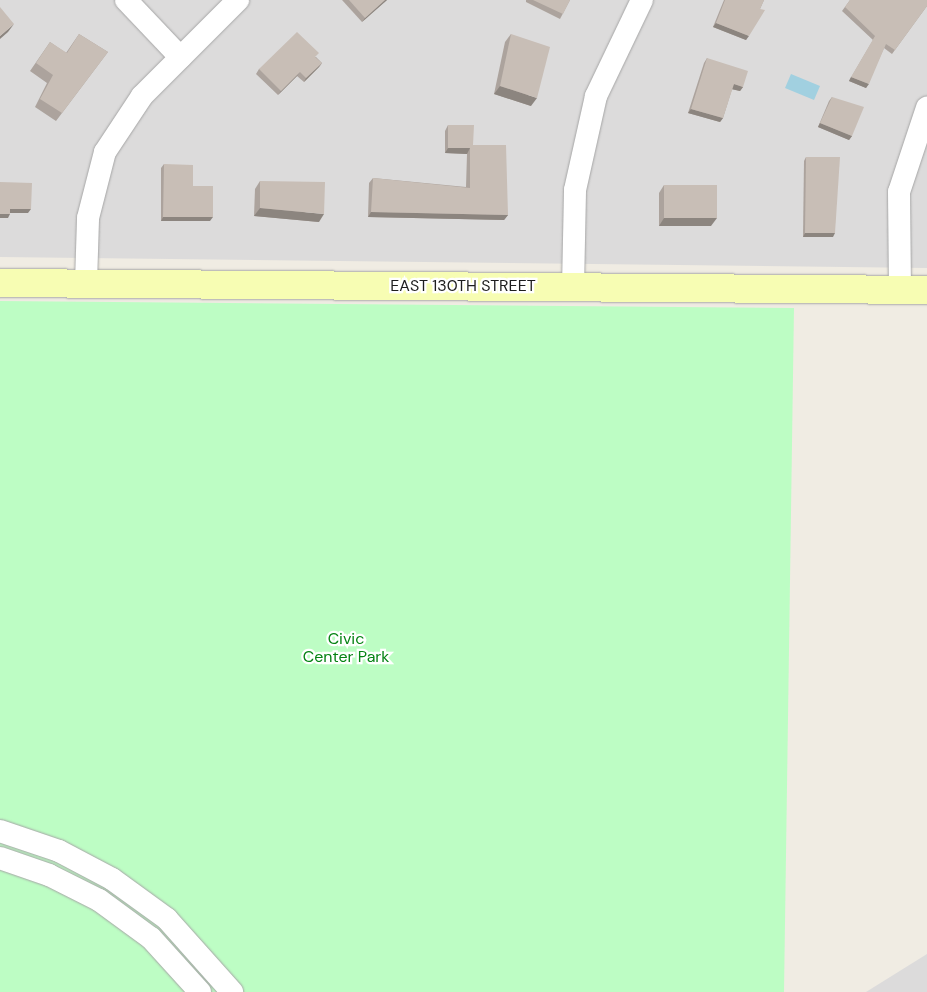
<!DOCTYPE html>
<style>
body{margin:0}
#map{position:relative;width:927px;height:992px;overflow:hidden;background:#f0ece3;font-family:"DM Sans",sans-serif}
div>[style]{position:absolute}
.residential>*{inset:0;background:#dcdbdb}
.park>*{inset:0;background:#bdfdc4}
.water>*{inset:0;background:#a1d0e0}
.roads{filter:drop-shadow(0 0 1px #a5a5a5) drop-shadow(0 0 1px #a5a5a5)}
.street>*{height:22px;margin:-11px;padding:0 11px;transform-origin:11px;border-radius:11px;background:#fff}
.secondary>*{height:28px;margin:-14px;padding:0 14px;transform-origin:14px;border-radius:14px;background:#f7fdb3}
.wall>*{inset:0;background:#aca39d}
.shaded-wall>*{inset:0;background:#8c857f}
.building>*{inset:0;background:#c8beb6}
span{translate:-50% -50%;white-space:nowrap;text-align:center;line-height:1.15;-webkit-text-stroke:4.5px #fff;paint-order:stroke}
.street-label{font-size:16px;color:#1e1e1e}
.park-label{font-size:16px;color:#058313}
</style>
<div id="map">
<div class="residential">
<div style="clip-path:polygon(0 0,927px 0,927px 268px,0 257px)"></div>
<div style="clip-path:polygon(927px 954px,927px 992px,866px 992px)"></div>
</div>
<div class="park">
<div style="clip-path:polygon(0 301px,794px 308px,784px 992px,0 992px)"></div>
</div>
<div class="water">
<div style="clip-path:polygon(791px 74px,820px 86px,814px 100px,785px 88px)"></div>
</div>
<div class="roads">
<div class="street">
<div style="left:126px;top:0;width:79px;rotate:46.5deg"></div>
<div style="left:86px;top:283px;width:65px;rotate:-88.2deg"></div>
<div style="left:88px;top:218px;width:68px;rotate:-75.6deg"></div>
<div style="left:105px;top:152px;width:67px;rotate:-56.5deg"></div>
<div style="left:142px;top:96px;width:136px;rotate:-45deg"></div>
<div style="left:573px;top:287px;width:97px;rotate:-88.8deg"></div>
<div style="left:575px;top:190px;width:96px;rotate:-77.4deg"></div>
<div style="left:596px;top:96px;width:106px;rotate:-64.4deg"></div>
<div style="left:900px;top:289px;width:97px;rotate:-90.6deg"></div>
<div style="left:899px;top:192px;width:89px;rotate:-71.6deg"></div>
<div style="left:0;top:831px;width:62px;rotate:18.7deg"></div>
<div style="left:59px;top:851px;width:60px;rotate:27.8deg"></div>
<div style="left:112px;top:879px;width:68px;rotate:36deg"></div>
<div style="left:167px;top:919px;width:98px;rotate:48.3deg"></div>
<div style="left:0;top:858px;width:52px;rotate:19.1deg"></div>
<div style="left:49px;top:875px;width:56px;rotate:26.6deg"></div>
<div style="left:99px;top:900px;width:64px;rotate:36.2deg"></div>
<div style="left:151px;top:938px;width:73px;rotate:47.8deg"></div>
</div>
<div class="secondary">
<div style="left:0;top:283px;width:927px;rotate:0.43deg"></div>
</div>
</div>
<div class="wall">
<div style="clip-path:polygon(342px 0,387px 0,362px 22px)"></div>
<div style="clip-path:polygon(526px 0,570px 0,560px 19px,526px 2px)"></div>
<div style="clip-path:polygon(724px 0,764px 0,746px 40px,713px 27px)"></div>
<div style="clip-path:polygon(850px 0,927px 6px,892px 54px,884px 48px,866px 88px,849px 81px,873px 40px,842px 11px)"></div>
<div style="clip-path:polygon(79px 34px,108px 52px,56px 121px,35px 107px,47px 83px,30px 71px,50px 42px,66px 53px)"></div>
<div style="clip-path:polygon(511px 34px,531px 106px,494px 94px,505px 42px)"></div>
<div style="clip-path:polygon(316px 57px,322px 63px,319px 67px,304px 82px,297px 76px,278px 95px,256px 74px,259px 69px)"></div>
<div style="clip-path:polygon(707px 58px,743px 87px,740px 91px,732px 89px,723px 118px,720px 122px,688px 113px,704px 63px)"></div>
<div style="clip-path:polygon(832px 97px,852px 136px,849px 140px,818px 127px,829px 101px)"></div>
<div style="clip-path:polygon(448px 125px,473px 145px,508px 215px,504px 220px,368px 217px,369px 183px,373px 178px,466px 187px,467px 154px,445px 153px,445px 131px)"></div>
<div style="clip-path:polygon(806px 157px,833px 237px,803px 237px,804px 161px)"></div>
<div style="clip-path:polygon(164px 164px,193px 186px,210px 221px,161px 221px,161px 168px)"></div>
<div style="clip-path:polygon(260px 181px,319px 222px,254px 216px,255px 189px)"></div>
<div style="clip-path:polygon(664px 185px,711px 226px,659px 226px,659px 193px)"></div>
</div>
<div class="shaded-wall">
<div style="clip-path:polygon(385px 0,387px 0,362px 22px,365px 18px)"></div>
<div style="clip-path:polygon(716px 23px,749px 36px,746px 40px,713px 27px)"></div>
<div style="clip-path:polygon(14px 24px,8px 32px,0 39px,0 36px)"></div>
<div style="clip-path:polygon(322px 63px,319px 67px,304px 82px,306px 78px)"></div>
<div style="clip-path:polygon(300px 72px,297px 76px,278px 95px,281px 91px)"></div>
<div style="clip-path:polygon(851px 77px,869px 84px,866px 88px,849px 81px)"></div>
<div style="clip-path:polygon(734px 84px,743px 87px,740px 91px,731px 89px)"></div>
<div style="clip-path:polygon(500px 86px,537px 98px,531px 106px,494px 94px)"></div>
<div style="clip-path:polygon(691px 109px,723px 118px,720px 122px,688px 113px)"></div>
<div style="clip-path:polygon(820px 123px,852px 136px,849px 140px,818px 127px)"></div>
<div style="clip-path:polygon(448px 148px,470px 148px,467px 154px,445px 153px)"></div>
<div style="clip-path:polygon(260px 208px,324px 214px,319px 222px,254px 216px)"></div>
<div style="clip-path:polygon(10px 209px,31px 209px,28px 213px,8px 213px)"></div>
<div style="clip-path:polygon(371px 212px,508px 215px,504px 220px,368px 217px)"></div>
<div style="clip-path:polygon(0 214px,10px 214px,8px 218px,0 218px)"></div>
<div style="clip-path:polygon(163px 217px,213px 217px,210px 221px,161px 221px)"></div>
<div style="clip-path:polygon(664px 218px,717px 218px,711px 226px,659px 226px)"></div>
<div style="clip-path:polygon(805px 233px,835px 233px,833px 237px,803px 237px)"></div>
</div>
<div class="building">
<div style="clip-path:polygon(349px 0,385px 0,365px 18px)"></div>
<div style="clip-path:polygon(533px 0,570px 0,563px 14px)"></div>
<div style="clip-path:polygon(725px 0,764px 0,760px 9px,765px 10px,749px 36px,716px 23px)"></div>
<div style="clip-path:polygon(850px 0,927px 0,927px 6px,895px 50px,886px 44px,869px 84px,851px 77px,875px 36px,845px 7px)"></div>
<div style="clip-path:polygon(0 7px,14px 24px,0 36px)"></div>
<div style="clip-path:polygon(297px 32px,319px 53px,315px 57px,322px 63px,306px 78px,300px 72px,281px 91px,259px 69px)"></div>
<div style="clip-path:polygon(79px 34px,108px 52px,62px 113px,40px 99px,53px 75px,36px 63px,50px 42px,67px 53px)"></div>
<div style="clip-path:polygon(511px 34px,550px 47px,537px 98px,500px 86px)"></div>
<div style="clip-path:polygon(707px 58px,748px 71px,743px 87px,734px 84px,723px 118px,691px 109px)"></div>
<div style="clip-path:polygon(832px 97px,864px 107px,852px 136px,820px 123px)"></div>
<div style="clip-path:polygon(448px 125px,474px 125px,473px 145px,506px 145px,508px 215px,371px 212px,373px 178px,470px 188px,470px 148px,448px 148px)"></div>
<div style="clip-path:polygon(806px 157px,840px 157px,835px 233px,805px 233px)"></div>
<div style="clip-path:polygon(164px 164px,193px 165px,193px 186px,213px 186px,213px 217px,163px 217px)"></div>
<div style="clip-path:polygon(260px 181px,325px 182px,324px 214px,260px 208px)"></div>
<div style="clip-path:polygon(0 182px,32px 183px,31px 209px,10px 209px,10px 214px,0 214px)"></div>
<div style="clip-path:polygon(664px 185px,717px 185px,717px 218px,664px 218px)"></div>
</div>
<div class="street-label">
<span style="left:463px;top:286px">EAST 130TH STREET</span>
</div>
<div class="park-label">
<span style="left:346px;top:648px">Civic<br>Center Park</span>
</div>
</div>
